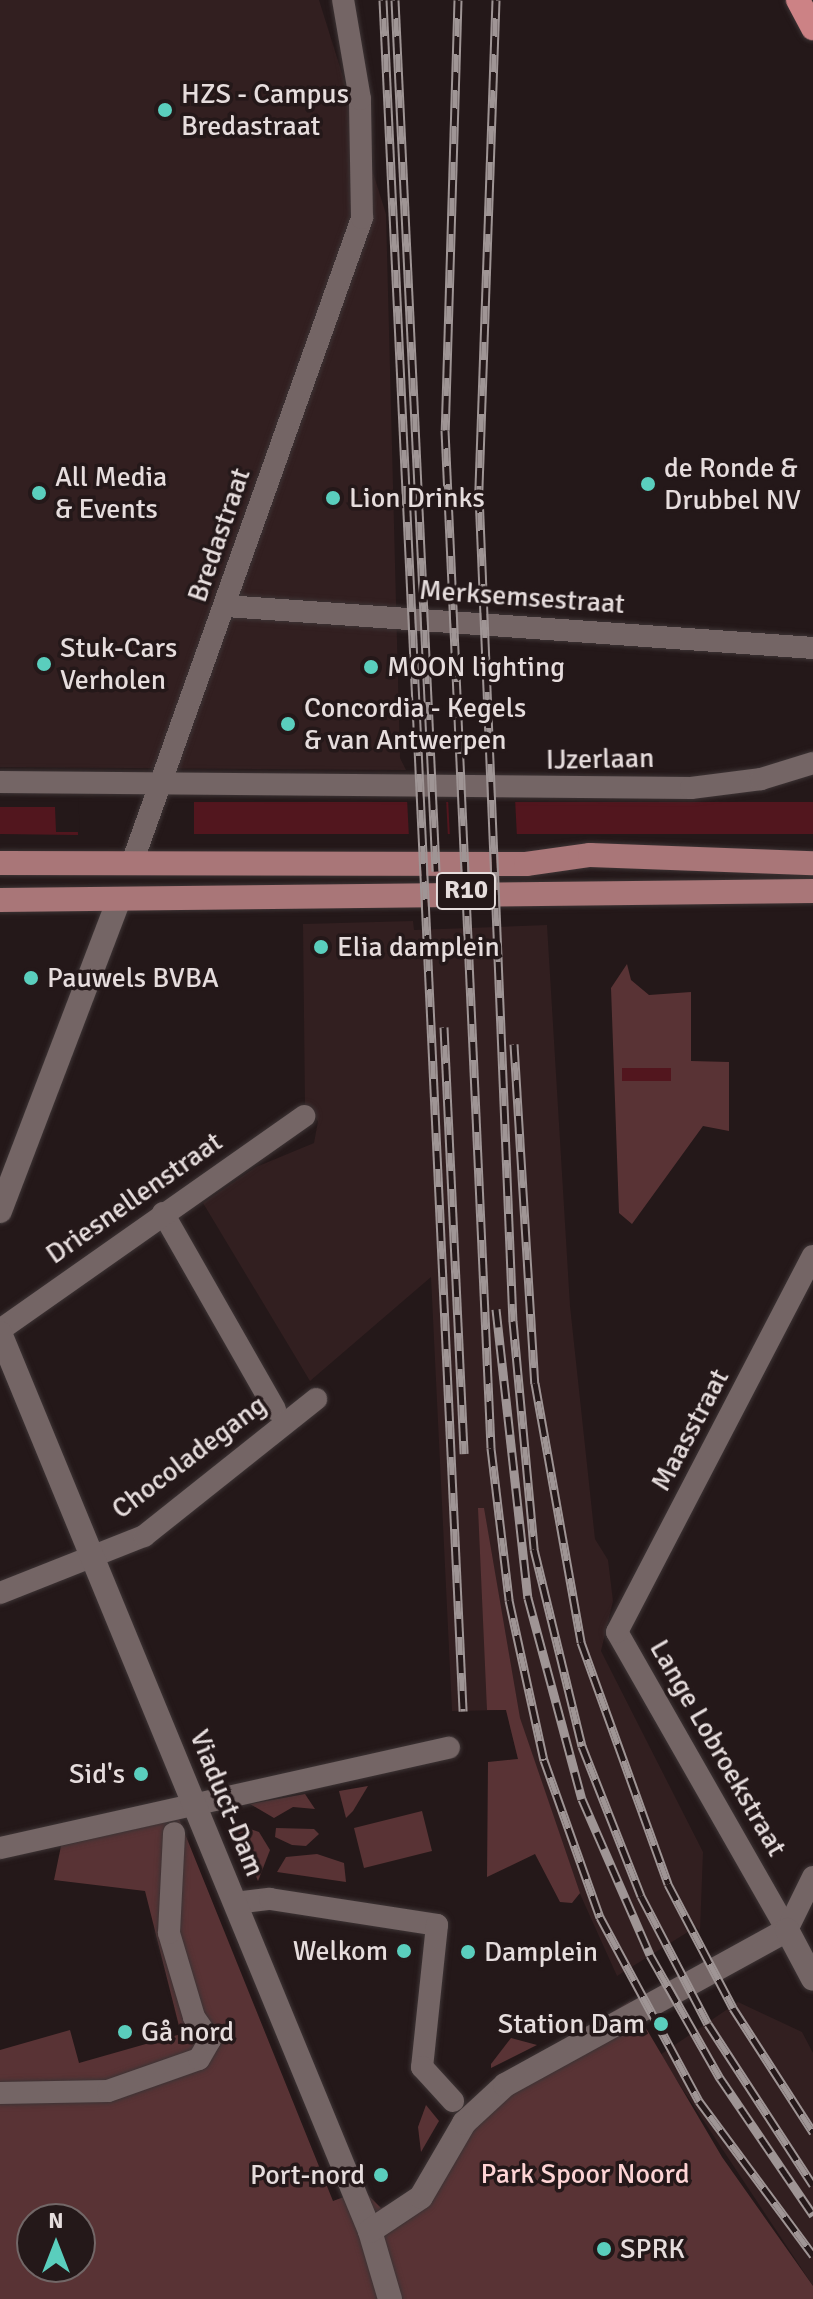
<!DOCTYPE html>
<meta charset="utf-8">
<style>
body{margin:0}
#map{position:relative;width:813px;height:2299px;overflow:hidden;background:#241819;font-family:Signika,sans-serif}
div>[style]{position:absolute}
.built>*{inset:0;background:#321f20}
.green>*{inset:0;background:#593335}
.water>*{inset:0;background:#52161e}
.pier>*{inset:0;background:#241819}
.roads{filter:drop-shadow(0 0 2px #3d3435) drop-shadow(0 0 2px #3d3435)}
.street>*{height:22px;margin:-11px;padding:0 11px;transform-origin:11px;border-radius:11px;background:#746565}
.secondary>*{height:24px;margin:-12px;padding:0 12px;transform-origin:12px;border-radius:12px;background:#746565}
.primary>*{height:24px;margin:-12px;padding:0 12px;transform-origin:12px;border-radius:12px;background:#a97678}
.highway>*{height:24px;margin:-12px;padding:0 12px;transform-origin:12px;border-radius:12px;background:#cc8285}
.rail>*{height:9px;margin-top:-4.5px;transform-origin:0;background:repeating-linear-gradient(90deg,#241819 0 18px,#9f9595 0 36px);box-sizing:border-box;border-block:2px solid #9f9595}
.dots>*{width:22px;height:22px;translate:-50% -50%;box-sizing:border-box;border:4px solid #241819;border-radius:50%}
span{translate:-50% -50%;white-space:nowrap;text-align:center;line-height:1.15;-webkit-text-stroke:7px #241819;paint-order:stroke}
.shield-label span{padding:2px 6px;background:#241819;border:2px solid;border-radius:6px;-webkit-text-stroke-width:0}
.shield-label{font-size:26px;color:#e6dddd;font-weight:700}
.poi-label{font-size:28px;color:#e6dddd}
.left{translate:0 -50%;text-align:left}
.right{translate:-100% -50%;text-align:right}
.street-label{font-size:28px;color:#e6dddd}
.park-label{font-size:28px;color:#fed4d5}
.north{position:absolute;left:16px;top:2203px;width:80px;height:80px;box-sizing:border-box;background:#241819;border:2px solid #726767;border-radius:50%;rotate:0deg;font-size:22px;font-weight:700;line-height:32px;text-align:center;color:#e6dddd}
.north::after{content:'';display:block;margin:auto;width:28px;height:36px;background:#5acebd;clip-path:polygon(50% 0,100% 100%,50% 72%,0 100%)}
</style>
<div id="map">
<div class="built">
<div style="clip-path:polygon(0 0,319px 0,386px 214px,400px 758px,406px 770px,0 767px)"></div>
<div style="clip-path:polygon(413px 921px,414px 930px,547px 925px,570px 1306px,595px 1539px,608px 1560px,613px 1601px,601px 1651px,703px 1852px,700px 1931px,696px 1927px,617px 1976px,580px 1894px,560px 1902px,509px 1760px,518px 1759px,506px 1710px,452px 1711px,431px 1277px,310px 1381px,203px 1203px,256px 1167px,314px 1143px,318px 1121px,305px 1107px,303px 924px)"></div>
<div style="clip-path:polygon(738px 2002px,802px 2032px,813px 2053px,813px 2286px,660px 2055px)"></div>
</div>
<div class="green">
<div style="clip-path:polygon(627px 964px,631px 980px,649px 995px,691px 992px,691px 1061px,729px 1062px,729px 1131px,703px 1126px,632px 1224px,619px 1213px,611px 988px)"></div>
<div style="clip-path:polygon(478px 1508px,484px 1508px,520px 1718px,580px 1893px,572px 1903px,560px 1902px,535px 1854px,487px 1877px,488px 1762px,518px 1759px,506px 1710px,487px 1710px)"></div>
<div style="clip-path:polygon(368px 1786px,353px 1811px,346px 1818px,339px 1791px)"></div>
<div style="clip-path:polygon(305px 1794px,315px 1809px,293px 1807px,274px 1818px,250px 1804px)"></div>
<div style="clip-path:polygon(422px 1811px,432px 1851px,364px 1868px,354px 1828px)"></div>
<div style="clip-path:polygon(evenodd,179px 1819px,333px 2201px,363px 2190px,381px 2208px,405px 2199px,467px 2103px,630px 2001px,722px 2157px,813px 2286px,813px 2299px,0 2299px,0 2050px,70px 2030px,79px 2063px,181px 2034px,145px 1891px,54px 1880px,61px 1846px,179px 1819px,32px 2219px,80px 2219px,80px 2267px,32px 2267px,32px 2219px)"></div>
<div style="clip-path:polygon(234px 1823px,259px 1832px,270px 1850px,258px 1881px)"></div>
<div style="clip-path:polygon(276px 1828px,314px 1829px,319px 1834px,306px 1846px,292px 1845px,275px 1837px)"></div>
<div style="clip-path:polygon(317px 1854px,344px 1863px,346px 1882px,277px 1872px,286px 1857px)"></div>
<div style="clip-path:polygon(511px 2038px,537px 2045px,491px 2068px,491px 2064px)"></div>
<div style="clip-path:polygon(426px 2105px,439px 2121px,421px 2152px,418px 2127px)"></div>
</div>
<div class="water">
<div style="clip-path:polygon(0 801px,77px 801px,78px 835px,0 834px)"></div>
<div style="clip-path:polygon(194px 802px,813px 802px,813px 834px,194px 834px)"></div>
<div style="clip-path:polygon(622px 1068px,671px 1068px,671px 1081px,622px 1081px)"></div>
</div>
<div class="pier">
<div style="clip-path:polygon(0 797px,78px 797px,80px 832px,56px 832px,55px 807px,0 807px)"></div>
<div style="clip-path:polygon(407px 798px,446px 798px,448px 838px,409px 838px)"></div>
<div style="clip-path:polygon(448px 798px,515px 798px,517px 838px,450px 838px)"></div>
</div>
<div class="roads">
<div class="street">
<div style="left:226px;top:606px;width:589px;rotate:4.09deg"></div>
<div style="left:0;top:782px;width:691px;rotate:0.5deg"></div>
<div style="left:691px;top:788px;width:71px;rotate:-7.3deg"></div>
<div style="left:761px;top:779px;width:54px;rotate:-17.1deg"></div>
<div style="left:132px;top:863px;width:685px;rotate:-70.37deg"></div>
<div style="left:362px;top:218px;width:119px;rotate:-91deg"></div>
<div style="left:360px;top:99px;width:100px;rotate:-99.7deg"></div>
<div style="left:163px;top:1213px;width:226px;rotate:60.3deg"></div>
<div style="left:0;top:1330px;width:372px;rotate:-35.1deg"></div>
<div style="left:0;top:1593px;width:155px;rotate:-21.6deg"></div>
<div style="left:144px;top:1536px;width:220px;rotate:-38.5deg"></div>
<div style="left:0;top:1848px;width:460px;rotate:-12.6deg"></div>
<div style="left:235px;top:1903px;width:35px;rotate:-7deg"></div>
<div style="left:270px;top:1899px;width:169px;rotate:8.8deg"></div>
<div style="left:437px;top:1925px;width:143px;rotate:96deg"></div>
<div style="left:422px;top:2067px;width:46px;rotate:47.6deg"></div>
<div style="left:787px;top:1930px;width:343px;rotate:-119.7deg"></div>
<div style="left:617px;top:1632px;width:424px;rotate:-62.5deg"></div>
<div style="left:787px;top:1930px;width:59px;rotate:-63.9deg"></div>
<div style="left:0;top:2093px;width:108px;rotate:-1.1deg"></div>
<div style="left:108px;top:2091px;width:96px;rotate:-19.4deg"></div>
<div style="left:199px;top:2059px;width:22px;rotate:-60deg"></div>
<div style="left:210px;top:2040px;width:28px;rotate:-125deg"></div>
<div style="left:194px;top:2017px;width:88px;rotate:-106.6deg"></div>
<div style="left:169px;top:1933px;width:100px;rotate:-87.1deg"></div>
</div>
<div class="secondary">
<div style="left:0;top:1211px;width:333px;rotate:-69.1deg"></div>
<div style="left:0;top:1333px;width:971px;rotate:67.61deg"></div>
<div style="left:370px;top:2231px;width:71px;rotate:73.6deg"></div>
<div style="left:370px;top:2231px;width:61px;rotate:-33.7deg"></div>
<div style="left:421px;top:2197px;width:86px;rotate:-59.8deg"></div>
<div style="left:464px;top:2123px;width:56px;rotate:-42.8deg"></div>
<div style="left:505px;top:2085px;width:322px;rotate:-28.8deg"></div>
<div style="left:787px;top:1930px;width:55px;rotate:62deg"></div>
</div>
<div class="primary">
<div style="left:0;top:863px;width:526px;rotate:0.11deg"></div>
<div style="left:526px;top:864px;width:65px;rotate:-8deg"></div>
<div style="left:590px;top:855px;width:223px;rotate:2.1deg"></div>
<div style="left:0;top:900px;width:813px;rotate:-0.63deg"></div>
</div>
<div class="highway">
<div style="left:798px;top:0;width:32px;rotate:62deg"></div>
</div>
</div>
<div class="rail">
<div style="left:383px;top:0;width:1713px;rotate:87.32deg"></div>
<div style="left:395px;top:0;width:872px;rotate:87.3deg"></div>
<div style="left:458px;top:0;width:430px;rotate:91.7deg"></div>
<div style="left:445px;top:430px;width:1019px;rotate:87.41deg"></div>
<div style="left:491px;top:1448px;width:153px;rotate:83.2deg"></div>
<div style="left:509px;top:1600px;width:164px;rotate:77.7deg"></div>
<div style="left:544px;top:1760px;width:167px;rotate:70.4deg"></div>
<div style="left:600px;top:1917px;width:209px;rotate:61.7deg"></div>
<div style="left:699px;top:2101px;width:192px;rotate:53.5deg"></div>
<div style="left:496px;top:0;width:494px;rotate:92deg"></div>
<div style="left:479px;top:494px;width:828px;rotate:87.65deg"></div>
<div style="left:513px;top:1321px;width:229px;rotate:84.7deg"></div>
<div style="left:534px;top:1549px;width:203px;rotate:76.3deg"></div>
<div style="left:582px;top:1746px;width:161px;rotate:68.5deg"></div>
<div style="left:641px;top:1896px;width:144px;rotate:62.4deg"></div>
<div style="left:708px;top:2024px;width:192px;rotate:56.9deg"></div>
<div style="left:444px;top:1027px;width:427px;rotate:87.3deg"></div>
<div style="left:514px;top:1044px;width:340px;rotate:86.5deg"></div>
<div style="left:535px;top:1383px;width:263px;rotate:79.9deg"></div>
<div style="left:581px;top:1642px;width:257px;rotate:70.2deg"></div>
<div style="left:668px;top:1884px;width:140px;rotate:62.3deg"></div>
<div style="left:733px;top:2008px;width:148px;rotate:57.2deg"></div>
<div style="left:496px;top:1309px;width:291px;rotate:83.7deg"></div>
<div style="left:528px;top:1598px;width:208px;rotate:75deg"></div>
<div style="left:582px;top:1799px;width:170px;rotate:66.4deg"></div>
<div style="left:650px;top:1955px;width:142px;rotate:60.4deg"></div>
<div style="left:720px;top:2078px;width:166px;rotate:55.8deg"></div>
</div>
<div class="dots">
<div style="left:165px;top:110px;background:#5acebd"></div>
<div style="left:648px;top:484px;background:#5acebd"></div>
<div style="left:39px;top:493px;background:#5acebd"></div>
<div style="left:333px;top:498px;background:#5acebd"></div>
<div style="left:44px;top:664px;background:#5acebd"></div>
<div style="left:371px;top:667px;background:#5acebd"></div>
<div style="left:288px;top:724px;background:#5acebd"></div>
<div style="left:321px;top:947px;background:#5acebd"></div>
<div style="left:31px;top:978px;background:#5acebd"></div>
<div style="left:141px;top:1774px;background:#5acebd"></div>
<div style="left:404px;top:1951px;background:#5acebd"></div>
<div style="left:468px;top:1952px;background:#5acebd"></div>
<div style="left:661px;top:2024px;background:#5acebd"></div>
<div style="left:125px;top:2032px;background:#5acebd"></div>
<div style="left:381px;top:2175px;background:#5acebd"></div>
<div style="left:604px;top:2249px;background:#5acebd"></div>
</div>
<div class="shield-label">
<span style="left:466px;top:891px">R10</span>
</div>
<div class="poi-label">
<span class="left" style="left:181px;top:110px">HZS - Campus<br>Bredastraat</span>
<span class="left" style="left:664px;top:484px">de Ronde &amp;<br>Drubbel NV</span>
<span class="left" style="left:55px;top:493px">All Media<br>&amp; Events</span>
<span class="left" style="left:349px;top:498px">Lion Drinks</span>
<span class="left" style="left:60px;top:664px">Stuk-Cars<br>Verholen</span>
<span class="left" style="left:387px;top:667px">MOON lighting</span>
<span class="left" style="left:304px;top:724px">Concordia - Kegels<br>&amp; van Antwerpen</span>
<span class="left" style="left:337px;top:947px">Elia damplein</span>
<span class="left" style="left:47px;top:978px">Pauwels BVBA</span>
<span class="right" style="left:125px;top:1774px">Sid's</span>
<span class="right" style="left:388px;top:1951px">Welkom</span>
<span class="left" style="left:484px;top:1952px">Damplein</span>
<span class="right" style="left:645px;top:2024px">Station Dam</span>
<span class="left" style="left:141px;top:2032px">Gå nord</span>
<span class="right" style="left:365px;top:2175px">Port-nord</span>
<span class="left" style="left:620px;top:2249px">SPRK</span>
</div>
<div class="street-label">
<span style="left:219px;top:535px;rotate:-71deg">Bredastraat</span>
<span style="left:522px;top:597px;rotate:4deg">Merksemsestraat</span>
<span style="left:600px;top:759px;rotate:-1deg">IJzerlaan</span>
<span style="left:134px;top:1198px;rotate:-35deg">Driesnellenstraat</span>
<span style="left:690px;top:1430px;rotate:-62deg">Maasstraat</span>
<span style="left:189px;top:1457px;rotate:-37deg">Chocoladegang</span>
<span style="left:718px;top:1748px;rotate:60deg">Lange Lobroekstraat</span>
<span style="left:227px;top:1803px;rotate:68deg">Viaduct-Dam</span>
</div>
<div class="park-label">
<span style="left:585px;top:2174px">Park Spoor Noord</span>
</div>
<div class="north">N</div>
</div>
